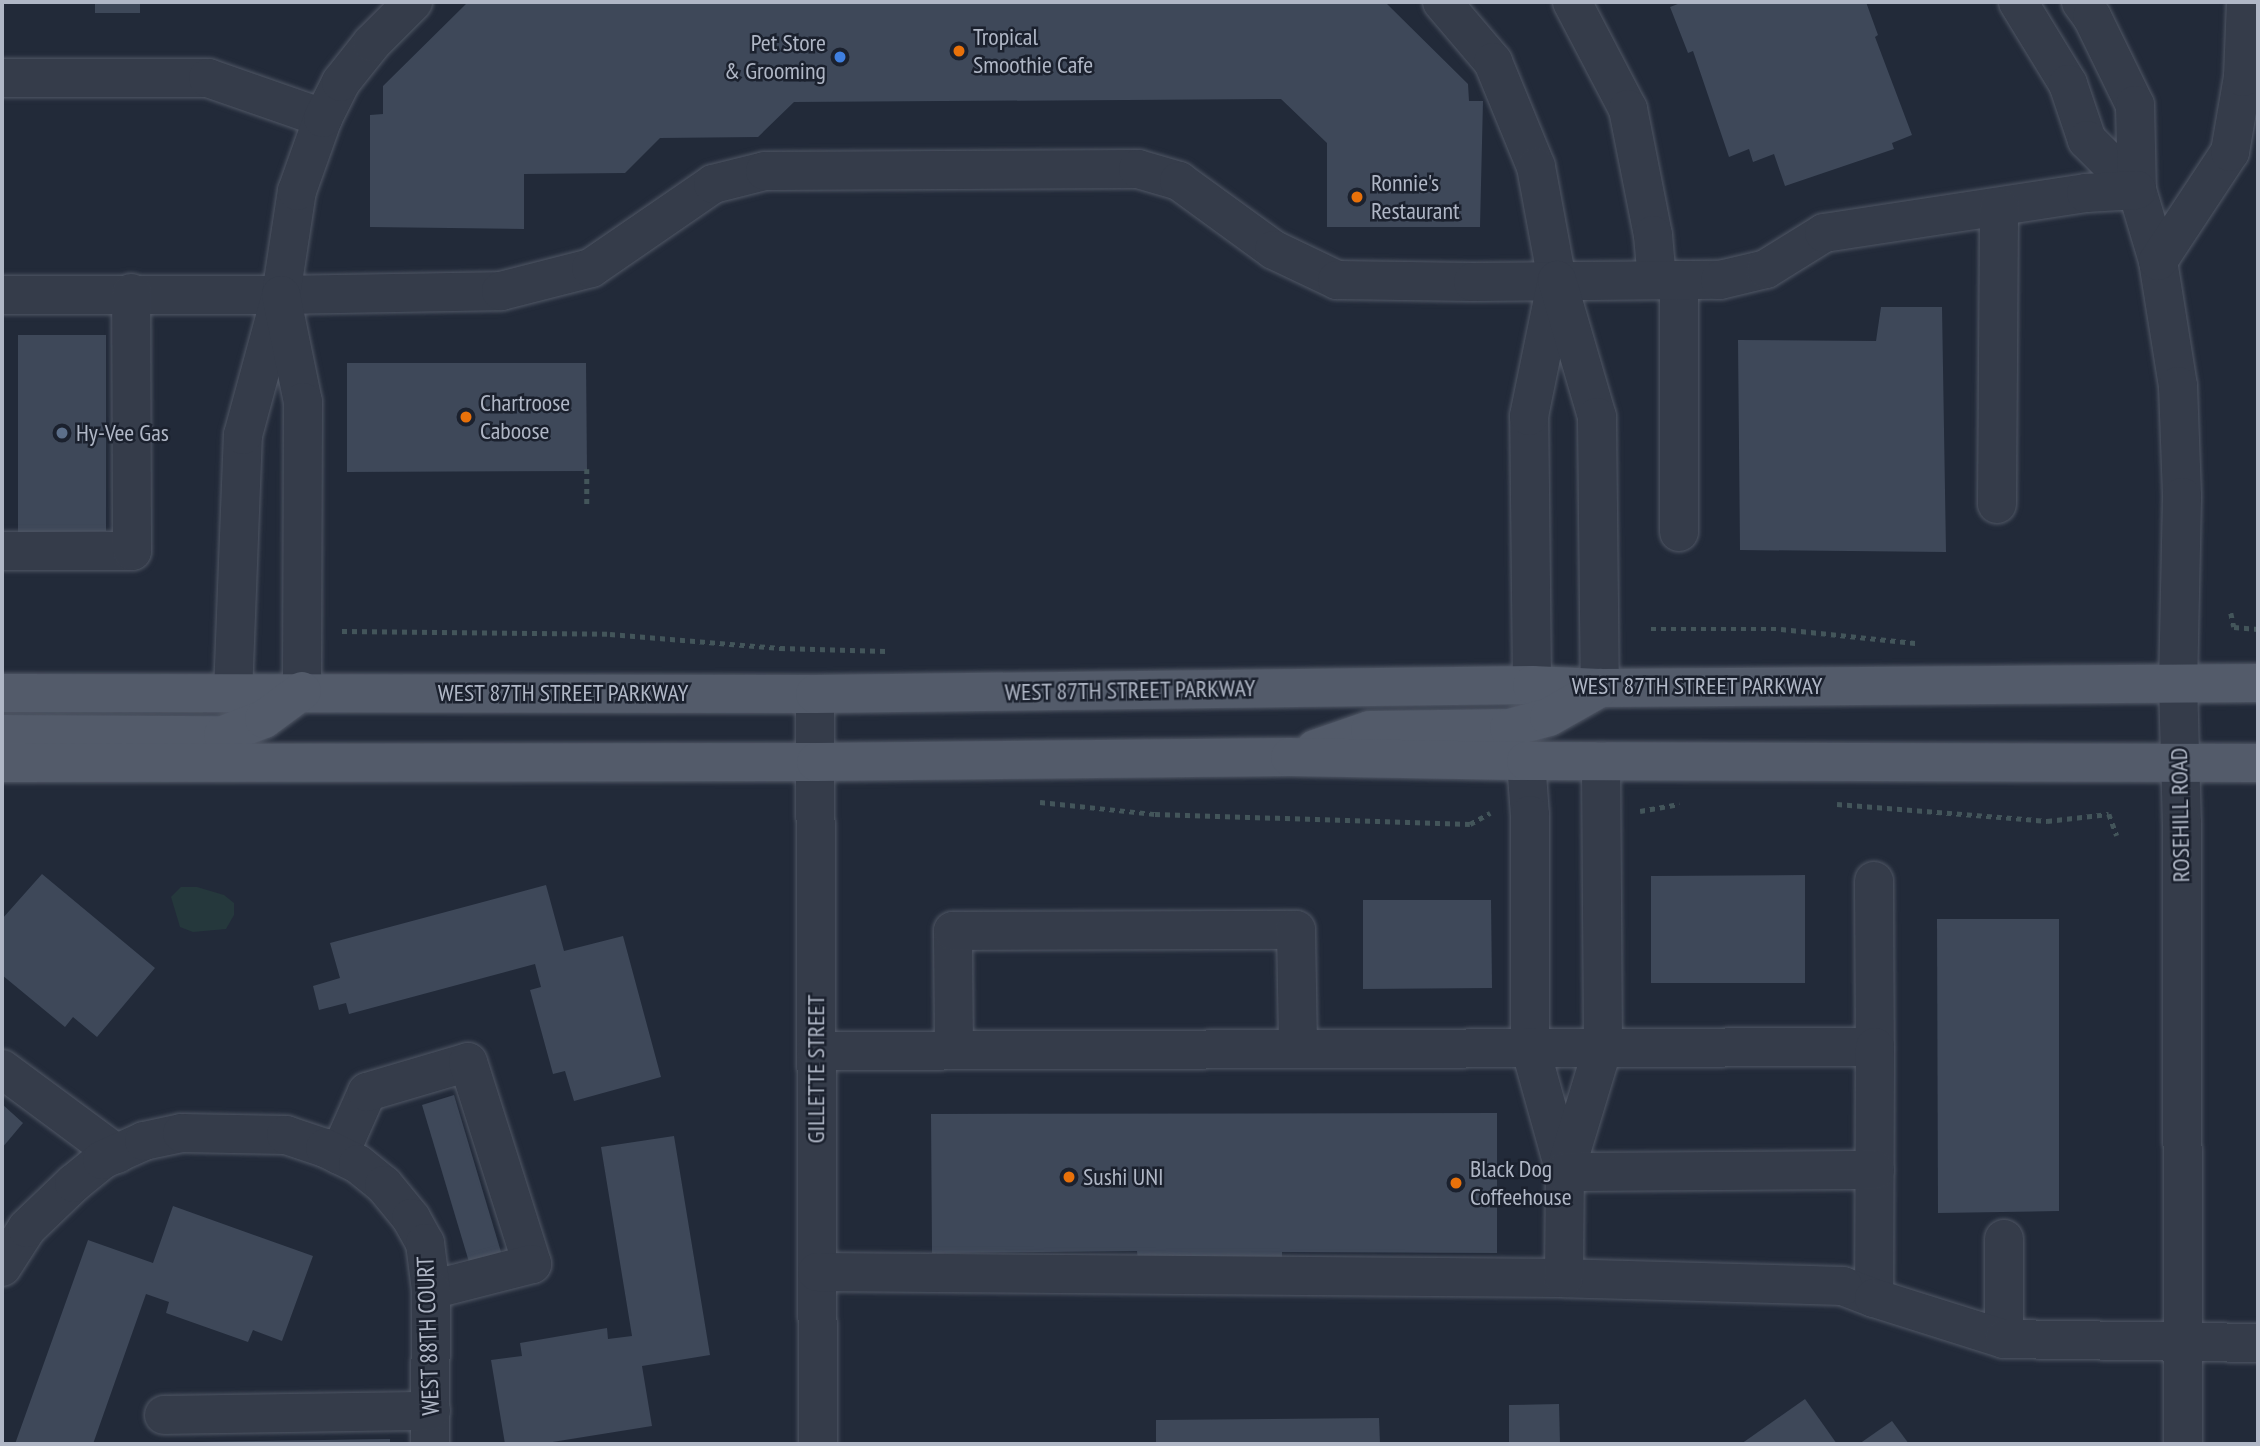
<!DOCTYPE html>
<style>
body{margin:0}
#map{position:relative;width:2260px;height:1446px;overflow:hidden;background:#222a39;font-family:"PT Sans Narrow",sans-serif}
div>[style]{position:absolute}
.green>*{inset:0;background:#25383c}
.building>*{inset:0;background:#3e4859}
.path>*{height:4.5px;margin-top:-2.25px;transform-origin:0;background:repeating-linear-gradient(90deg,#43555a 0 5px,transparent 0 10px)}
.roads{filter:drop-shadow(0 0 2px #505765) drop-shadow(0 0 2px #505765)}
.minor>*{height:38px;margin:-19px;padding:0 19px;transform-origin:19px;border-radius:19px;background:#353c4a}
.major>*{height:38px;margin:-19px;padding:0 19px;transform-origin:19px;border-radius:19px;background:#535b6a}
.dots>*{width:19px;height:19px;translate:-50% -50%;box-sizing:border-box;border:4px solid #1b212e;border-radius:50%}
span{translate:-50% -50%;white-space:nowrap;text-align:center;line-height:1.15;-webkit-text-stroke:5px #1b212e;paint-order:stroke}
.poi-label{font-size:24px;color:#b0b7c6}
.left{translate:0 -50%;text-align:left}
.right{translate:-100% -50%;text-align:right}
.street-label{font-size:24px;color:#b0b7c6}
.frame{position:absolute;inset:0;border:4px solid #b0b7c6;pointer-events:none}
</style>
<div id="map">
<div class="green">
<div style="clip-path:polygon(181px 887px,197px 887px,224px 895px,234px 903px,234px 915px,226px 929px,193px 932px,180px 927px,171px 897px)"></div>
</div>
<div class="building">
<div style="clip-path:polygon(95px 2px,140px 2px,140px 13px,95px 13px)"></div>
<div style="clip-path:polygon(468px 2px,1385px 2px,1468px 84px,1469px 101px,1483px 101px,1480px 227px,1327px 227px,1327px 143px,1281px 99px,794px 102px,758px 137px,660px 138px,625px 173px,524px 174px,524px 229px,370px 227px,370px 115px,383px 114px,383px 86px)"></div>
<div style="clip-path:polygon(1683px 2px,1866px 2px,1878px 35px,1875px 37px,1912px 135px,1892px 143px,1894px 149px,1785px 186px,1774px 154px,1753px 162px,1749px 149px,1729px 157px,1693px 51px,1688px 53px,1670px 7px)"></div>
<div style="clip-path:polygon(1881px 307px,1942px 307px,1946px 552px,1740px 550px,1738px 340px,1876px 341px)"></div>
<div style="clip-path:polygon(18px 335px,106px 335px,106px 531px,18px 532px)"></div>
<div style="clip-path:polygon(347px 363px,586px 363px,587px 471px,347px 472px)"></div>
<div style="clip-path:polygon(42px 874px,155px 968px,97px 1037px,73px 1017px,65px 1027px,2px 975px,4px 962px,2px 960px,2px 919px)"></div>
<div style="clip-path:polygon(1805px 875px,1805px 983px,1651px 983px,1651px 876px)"></div>
<div style="clip-path:polygon(546px 885px,564px 951px,623px 936px,661px 1077px,574px 1101px,565px 1071px,553px 1074px,530px 990px,541px 987px,535px 964px,349px 1014px,346px 1003px,319px 1010px,313px 986px,340px 978px,330px 943px)"></div>
<div style="clip-path:polygon(1363px 900px,1491px 900px,1492px 988px,1363px 989px)"></div>
<div style="clip-path:polygon(1937px 919px,2059px 919px,2059px 1211px,1938px 1213px)"></div>
<div style="clip-path:polygon(454px 1095px,501px 1252px,469px 1262px,422px 1105px)"></div>
<div style="clip-path:polygon(2px 1104px,23px 1123px,2px 1148px)"></div>
<div style="clip-path:polygon(1497px 1113px,1497px 1253px,1282px 1252px,1282px 1261px,1138px 1261px,1137px 1251px,932px 1253px,931px 1114px)"></div>
<div style="clip-path:polygon(674px 1136px,710px 1355px,642px 1366px,652px 1426px,540px 1444px,505px 1444px,491px 1360px,522px 1356px,520px 1343px,607px 1328px,608px 1339px,632px 1336px,601px 1147px)"></div>
<div style="clip-path:polygon(173px 1206px,313px 1256px,282px 1341px,253px 1330px,248px 1342px,166px 1313px,169px 1302px,146px 1294px,93px 1444px,15px 1444px,88px 1240px,153px 1263px)"></div>
<div style="clip-path:polygon(1805px 1399px,1837px 1444px,1741px 1444px)"></div>
<div style="clip-path:polygon(1559px 1404px,1560px 1444px,1509px 1444px,1509px 1405px)"></div>
<div style="clip-path:polygon(1379px 1418px,1380px 1444px,1156px 1444px,1156px 1420px)"></div>
<div style="clip-path:polygon(1892px 1421px,1909px 1444px,1859px 1444px)"></div>
<div style="clip-path:polygon(390px 1439px,390px 1444px,196px 1444px,196px 1442px)"></div>
</div>
<div class="path">
<div style="left:587px;top:469px;width:39px;rotate:90deg"></div>
<div style="left:2231px;top:613px;width:14px;rotate:78deg"></div>
<div style="left:2234px;top:627px;width:24px;rotate:5deg"></div>
<div style="left:1651px;top:629px;width:130px"></div>
<div style="left:1781px;top:629px;width:135px;rotate:6deg"></div>
<div style="left:342px;top:631px;width:268px;rotate:0.6deg"></div>
<div style="left:610px;top:634px;width:171px;rotate:4.7deg"></div>
<div style="left:780px;top:648px;width:106px;rotate:1.6deg"></div>
<div style="left:1040px;top:802px;width:116px;rotate:6deg"></div>
<div style="left:1155px;top:814px;width:315px;rotate:1.8deg"></div>
<div style="left:1470px;top:824px;width:23px;rotate:-29deg"></div>
<div style="left:1837px;top:804px;width:211px;rotate:4.6deg"></div>
<div style="left:2047px;top:821px;width:62px;rotate:-6.4deg"></div>
<div style="left:2109px;top:814px;width:23px;rotate:70deg"></div>
<div style="left:1640px;top:811px;width:40px;rotate:-10deg"></div>
</div>
<div class="roads">
<div class="minor">
<div style="left:1442px;top:2px;width:79px;rotate:49.6deg"></div>
<div style="left:1493px;top:62px;width:113px;rotate:67.7deg"></div>
<div style="left:1536px;top:167px;width:115px;rotate:79.5deg"></div>
<div style="left:1572px;top:2px;width:121px;rotate:62.4deg"></div>
<div style="left:1628px;top:109px;width:128px;rotate:78.8deg"></div>
<div style="left:1653px;top:235px;width:45px;rotate:84.9deg"></div>
<div style="left:2018px;top:2px;width:96px;rotate:58.6deg"></div>
<div style="left:2068px;top:84px;width:59px;rotate:71.3deg"></div>
<div style="left:2087px;top:140px;width:71px;rotate:45deg"></div>
<div style="left:2081px;top:2px;width:19px;rotate:54deg"></div>
<div style="left:2092px;top:17px;width:98px;rotate:64deg"></div>
<div style="left:2135px;top:105px;width:85px;rotate:88.7deg"></div>
<div style="left:2137px;top:190px;width:74px;rotate:73.5deg"></div>
<div style="left:2158px;top:261px;width:127px;rotate:80.9deg"></div>
<div style="left:2178px;top:386px;width:111px;rotate:87.9deg"></div>
<div style="left:2182px;top:497px;width:186px;rotate:91.2deg"></div>
<div style="left:2178px;top:683px;width:140px;rotate:88.4deg"></div>
<div style="left:2182px;top:823px;width:621px;rotate:89.91deg"></div>
<div style="left:2px;top:78px;width:206px"></div>
<div style="left:208px;top:78px;width:122px;rotate:19.2deg"></div>
<div style="left:2158px;top:261px;width:131px;rotate:-56.6deg"></div>
<div style="left:2230px;top:152px;width:76px;rotate:-80.2deg"></div>
<div style="left:2243px;top:77px;width:75px;rotate:-87.7deg"></div>
<div style="left:1679px;top:280px;width:252px;rotate:90deg"></div>
<div style="left:2px;top:295px;width:279px"></div>
<div style="left:281px;top:295px;width:220px;rotate:-1deg"></div>
<div style="left:501px;top:291px;width:93px;rotate:-14.3deg"></div>
<div style="left:591px;top:268px;width:148px;rotate:-34.5deg"></div>
<div style="left:713px;top:184px;width:54px;rotate:-14deg"></div>
<div style="left:765px;top:171px;width:373px;rotate:-0.3deg"></div>
<div style="left:1138px;top:169px;width:43px;rotate:16.3deg"></div>
<div style="left:1179px;top:181px;width:117px;rotate:36deg"></div>
<div style="left:1274px;top:250px;width:70px;rotate:25.5deg"></div>
<div style="left:1337px;top:280px;width:136px;rotate:0.8deg"></div>
<div style="left:1473px;top:282px;width:247px;rotate:-0.5deg"></div>
<div style="left:1720px;top:280px;width:47px;rotate:-13.4deg"></div>
<div style="left:1766px;top:269px;width:68px;rotate:-31.8deg"></div>
<div style="left:1824px;top:233px;width:265px;rotate:-8.7deg"></div>
<div style="left:2086px;top:193px;width:51px;rotate:-3.4deg"></div>
<div style="left:281px;top:295px;width:105px;rotate:-81.3deg"></div>
<div style="left:297px;top:191px;width:77px;rotate:-70.4deg"></div>
<div style="left:323px;top:118px;width:40px;rotate:-63.4deg"></div>
<div style="left:341px;top:82px;width:50px;rotate:-51.5deg"></div>
<div style="left:372px;top:43px;width:58px;rotate:-45deg"></div>
<div style="left:1997px;top:504px;width:297px;rotate:-89.6deg"></div>
<div style="left:2px;top:551px;width:130px"></div>
<div style="left:132px;top:551px;width:258px;rotate:-90.2deg"></div>
<div style="left:1532px;top:685px;width:269px;rotate:-90.6deg"></div>
<div style="left:1529px;top:416px;width:139px;rotate:-78.4deg"></div>
<div style="left:1557px;top:280px;width:143px;rotate:73.7deg"></div>
<div style="left:1597px;top:417px;width:271px;rotate:89.4deg"></div>
<div style="left:233px;top:693px;width:258px;rotate:-87.8deg"></div>
<div style="left:243px;top:435px;width:145px;rotate:-74.8deg"></div>
<div style="left:281px;top:295px;width:109px;rotate:78.4deg"></div>
<div style="left:303px;top:402px;width:289px;rotate:90.2deg"></div>
<div style="left:815px;top:694px;width:750px;rotate:89.77deg"></div>
<div style="left:1526px;top:761px;width:54px;rotate:85.8deg"></div>
<div style="left:1530px;top:815px;width:232px;rotate:90deg"></div>
<div style="left:1530px;top:1047px;width:130px;rotate:74.4deg"></div>
<div style="left:1565px;top:1172px;width:131px;rotate:-73.1deg"></div>
<div style="left:1603px;top:1047px;width:286px;rotate:-90.4deg"></div>
<div style="left:1874px;top:881px;width:166px;rotate:89.7deg"></div>
<div style="left:954px;top:1050px;width:119px;rotate:-90.5deg"></div>
<div style="left:953px;top:931px;width:343px;rotate:-0.2deg"></div>
<div style="left:1296px;top:930px;width:118px;rotate:89deg"></div>
<div style="left:816px;top:1051px;width:1059px;rotate:-0.22deg"></div>
<div style="left:1875px;top:1047px;width:251px;rotate:90.2deg"></div>
<div style="left:1874px;top:1298px;width:33px;rotate:-159deg"></div>
<div style="left:1843px;top:1286px;width:279px;rotate:-178.4deg"></div>
<div style="left:1564px;top:1278px;width:747px;rotate:-179.54deg"></div>
<div style="left:2px;top:1069px;width:143px;rotate:36.5deg"></div>
<div style="left:339px;top:1155px;width:69px;rotate:-66deg"></div>
<div style="left:367px;top:1092px;width:105px;rotate:-16.5deg"></div>
<div style="left:468px;top:1062px;width:212px;rotate:72.4deg"></div>
<div style="left:532px;top:1264px;width:104px;rotate:165.6deg"></div>
<div style="left:2004px;top:1239px;width:100px;rotate:90deg"></div>
<div style="left:2px;top:1267px;width:46px;rotate:-57.3deg"></div>
<div style="left:27px;top:1228px;width:65px;rotate:-43.8deg"></div>
<div style="left:74px;top:1183px;width:36px;rotate:-39deg"></div>
<div style="left:102px;top:1160px;width:46px;rotate:-24.3deg"></div>
<div style="left:144px;top:1141px;width:39px;rotate:-12deg"></div>
<div style="left:182px;top:1133px;width:104px;rotate:1.1deg"></div>
<div style="left:286px;top:1135px;width:41px;rotate:18.4deg"></div>
<div style="left:325px;top:1148px;width:37px;rotate:26deg"></div>
<div style="left:358px;top:1164px;width:33px;rotate:39deg"></div>
<div style="left:384px;top:1185px;width:43px;rotate:50.7deg"></div>
<div style="left:411px;top:1218px;width:29px;rotate:61deg"></div>
<div style="left:425px;top:1243px;width:47px;rotate:82.7deg"></div>
<div style="left:431px;top:1290px;width:154px;rotate:90.4deg"></div>
<div style="left:1564px;top:1278px;width:106px;rotate:-89.5deg"></div>
<div style="left:1565px;top:1172px;width:310px;rotate:-0.4deg"></div>
<div style="left:1874px;top:1298px;width:136px;rotate:17.5deg"></div>
<div style="left:2004px;top:1339px;width:254px;rotate:0.9deg"></div>
<div style="left:164px;top:1415px;width:267px;rotate:-0.9deg"></div>
</div>
<div class="major">
<div style="left:2px;top:693px;width:813px;rotate:0.07deg"></div>
<div style="left:815px;top:694px;width:717px;rotate:-0.72deg"></div>
<div style="left:1532px;top:685px;width:68px;rotate:2.5deg"></div>
<div style="left:1600px;top:688px;width:658px;rotate:-0.44deg"></div>
<div style="left:2px;top:734px;width:221px;rotate:0.3deg"></div>
<div style="left:223px;top:735px;width:44px;rotate:-21.3deg"></div>
<div style="left:264px;top:719px;width:47px;rotate:-36.4deg"></div>
<div style="left:1315px;top:749px;width:58px;rotate:-19.1deg"></div>
<div style="left:1370px;top:730px;width:139px;rotate:-0.8deg"></div>
<div style="left:1509px;top:728px;width:41px;rotate:-15.4deg"></div>
<div style="left:1549px;top:717px;width:59px;rotate:-29.6deg"></div>
<div style="left:2px;top:763px;width:814px;rotate:-0.07deg"></div>
<div style="left:816px;top:762px;width:474px;rotate:-0.6deg"></div>
<div style="left:1290px;top:757px;width:236px;rotate:1deg"></div>
<div style="left:1526px;top:761px;width:732px;rotate:0.16deg"></div>
</div>
</div>
<div class="dots">
<div style="left:959px;top:51px;background:#e8710a"></div>
<div style="left:840px;top:57px;background:#3f7fe0"></div>
<div style="left:1357px;top:197px;background:#e8710a"></div>
<div style="left:466px;top:417px;background:#e8710a"></div>
<div style="left:62px;top:433px;background:#5c6f8a"></div>
<div style="left:1069px;top:1177px;background:#e8710a"></div>
<div style="left:1456px;top:1183px;background:#e8710a"></div>
</div>
<div class="poi-label">
<span class="left" style="left:973px;top:51px">Tropical<br>Smoothie Cafe</span>
<span class="right" style="left:826px;top:57px">Pet Store<br>&amp; Grooming</span>
<span class="left" style="left:1371px;top:197px">Ronnie's<br>Restaurant</span>
<span class="left" style="left:480px;top:417px">Chartroose<br>Caboose</span>
<span class="left" style="left:76px;top:433px">Hy-Vee Gas</span>
<span class="left" style="left:1470px;top:1183px">Black Dog<br>Coffeehouse</span>
<span class="left" style="left:1083px;top:1177px">Sushi UNI</span>
</div>
<div class="street-label">
<span style="left:1697px;top:686px">WEST 87TH STREET PARKWAY</span>
<span style="left:1130px;top:690px;rotate:-1deg">WEST 87TH STREET PARKWAY</span>
<span style="left:563px;top:693px">WEST 87TH STREET PARKWAY</span>
<span style="left:2180px;top:815px;rotate:-91deg">ROSEHILL ROAD</span>
<span style="left:816px;top:1069px;rotate:-90deg">GILLETTE STREET</span>
<span style="left:428px;top:1336px;rotate:-92deg">WEST 88TH COURT</span>
</div>
<div class="frame"></div>
</div>
